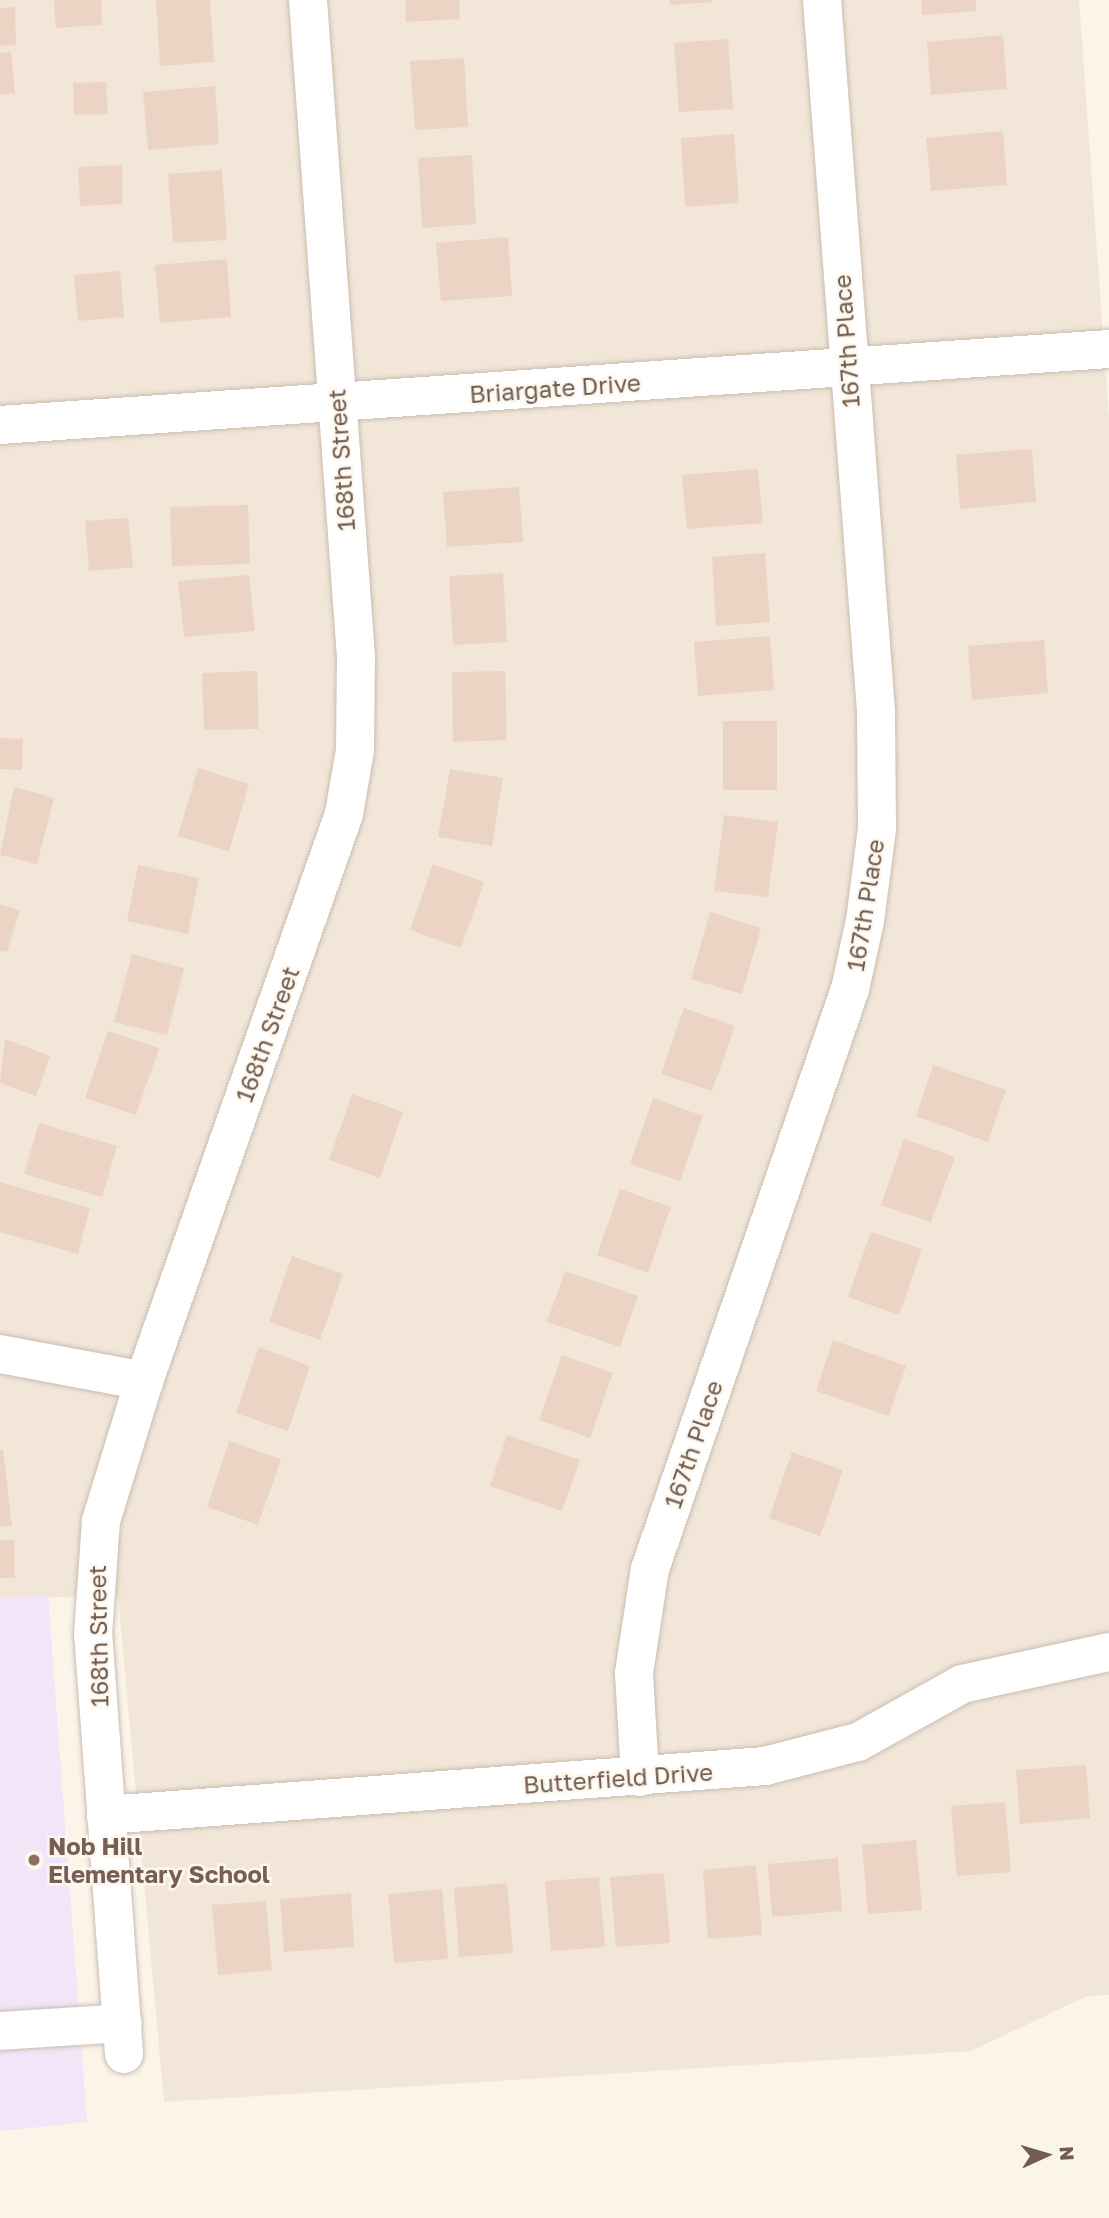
<!DOCTYPE html>
<style>
body{margin:0}
#map{position:relative;width:1109px;height:2218px;overflow:hidden;background:#faf4e9;font-family:"Golos Text",sans-serif}
div>[style]{position:absolute}
.residential>*{inset:0;background:#f1e6d8}
.education>*{inset:0;background:#f1e5f7}
.building>*{inset:0;background:#ecd4c4}
.roads{filter:drop-shadow(0 0 2px #cbbcb0) drop-shadow(0 0 2px #cbbcb0)}
.minor>*{height:38px;margin:-19px;padding:0 19px;transform-origin:19px;border-radius:19px;background:#fff}
.dots>*{width:19px;height:19px;translate:-50% -50%;box-sizing:border-box;border:4px solid #fdf8ef;border-radius:50%}
span{translate:-50% -50%;white-space:nowrap;text-align:center;line-height:1.15;-webkit-text-stroke:5px #fdf8ef;paint-order:stroke}
.street-label{font-size:24px;color:#725c4f}
.education-label{font-size:24px;color:#785e54;font-weight:700}
.left{translate:0 -50%;text-align:left}
.north{position:absolute;left:1011px;top:2120px;width:70px;height:70px;-webkit-text-stroke:5px #fdf8ef;paint-order:stroke;rotate:86deg;font-size:19px;font-weight:700;line-height:28px;text-align:center;color:#725c4f}
.north::after{content:'';display:block;margin:auto;width:24px;height:32px;background:#725c4f;clip-path:polygon(50% 0,100% 100%,50% 72%,0 100%)}
</style>
<div id="map">
<div class="residential">
<div style="clip-path:polygon(0 0,1079px 0,1109px 419px,1109px 1995px,1087px 1996px,971px 2051px,164px 2102px,118px 1596px,0 1598px)"></div>
</div>
<div class="education">
<div style="clip-path:polygon(48px 1595px,87px 2122px,0 2131px,0 1598px)"></div>
</div>
<div class="building">
<div style="clip-path:polygon(54px 0,101px 0,102px 25px,56px 28px)"></div>
<div style="clip-path:polygon(156px 0,210px 0,214px 62px,160px 66px)"></div>
<div style="clip-path:polygon(405px 0,459px 0,460px 19px,406px 22px)"></div>
<div style="clip-path:polygon(670px 0,712px 0,712px 2px,670px 5px)"></div>
<div style="clip-path:polygon(921px 0,976px 0,976px 11px,922px 15px)"></div>
<div style="clip-path:polygon(15px 7px,16px 45px,0 46px,0 8px)"></div>
<div style="clip-path:polygon(1003px 35px,1007px 89px,931px 95px,927px 42px)"></div>
<div style="clip-path:polygon(728px 39px,733px 109px,679px 112px,674px 43px)"></div>
<div style="clip-path:polygon(11px 52px,15px 93px,0 95px,0 53px)"></div>
<div style="clip-path:polygon(464px 58px,468px 127px,415px 130px,410px 61px)"></div>
<div style="clip-path:polygon(106px 82px,108px 114px,74px 115px,73px 83px)"></div>
<div style="clip-path:polygon(215px 86px,219px 144px,148px 150px,143px 92px)"></div>
<div style="clip-path:polygon(1003px 131px,1007px 185px,931px 191px,926px 138px)"></div>
<div style="clip-path:polygon(734px 134px,739px 203px,685px 207px,681px 138px)"></div>
<div style="clip-path:polygon(472px 155px,476px 224px,422px 228px,418px 158px)"></div>
<div style="clip-path:polygon(122px 165px,123px 204px,80px 206px,78px 167px)"></div>
<div style="clip-path:polygon(222px 170px,227px 240px,173px 243px,168px 174px)"></div>
<div style="clip-path:polygon(508px 237px,512px 296px,441px 301px,436px 243px)"></div>
<div style="clip-path:polygon(227px 259px,231px 317px,160px 323px,155px 265px)"></div>
<div style="clip-path:polygon(120px 271px,124px 317px,78px 321px,74px 275px)"></div>
<div style="clip-path:polygon(1032px 449px,1036px 502px,960px 509px,956px 455px)"></div>
<div style="clip-path:polygon(758px 469px,763px 523px,687px 529px,682px 475px)"></div>
<div style="clip-path:polygon(519px 487px,523px 542px,447px 547px,443px 492px)"></div>
<div style="clip-path:polygon(248px 505px,250px 564px,172px 566px,170px 507px)"></div>
<div style="clip-path:polygon(128px 518px,133px 567px,89px 571px,85px 521px)"></div>
<div style="clip-path:polygon(765px 553px,770px 622px,716px 626px,712px 557px)"></div>
<div style="clip-path:polygon(503px 573px,507px 642px,453px 645px,449px 576px)"></div>
<div style="clip-path:polygon(249px 575px,255px 631px,184px 637px,178px 581px)"></div>
<div style="clip-path:polygon(770px 636px,774px 690px,698px 696px,694px 642px)"></div>
<div style="clip-path:polygon(1044px 640px,1048px 693px,972px 700px,968px 646px)"></div>
<div style="clip-path:polygon(257px 671px,259px 729px,204px 730px,202px 673px)"></div>
<div style="clip-path:polygon(505px 671px,507px 740px,453px 742px,452px 672px)"></div>
<div style="clip-path:polygon(723px 721px,777px 721px,777px 790px,723px 790px)"></div>
<div style="clip-path:polygon(0 738px,23px 739px,22px 770px,0 769px)"></div>
<div style="clip-path:polygon(198px 768px,249px 784px,229px 851px,178px 836px)"></div>
<div style="clip-path:polygon(450px 769px,503px 778px,492px 846px,438px 837px)"></div>
<div style="clip-path:polygon(14px 787px,54px 798px,37px 864px,0 855px)"></div>
<div style="clip-path:polygon(724px 815px,778px 822px,768px 897px,714px 891px)"></div>
<div style="clip-path:polygon(433px 864px,484px 882px,461px 948px,410px 930px)"></div>
<div style="clip-path:polygon(138px 865px,199px 878px,188px 934px,127px 921px)"></div>
<div style="clip-path:polygon(0 904px,20px 910px,7px 952px,0 950px)"></div>
<div style="clip-path:polygon(710px 912px,761px 928px,742px 994px,691px 979px)"></div>
<div style="clip-path:polygon(132px 954px,184px 968px,167px 1035px,114px 1022px)"></div>
<div style="clip-path:polygon(684px 1008px,735px 1026px,712px 1091px,661px 1074px)"></div>
<div style="clip-path:polygon(108px 1031px,159px 1048px,136px 1115px,85px 1098px)"></div>
<div style="clip-path:polygon(5px 1039px,50px 1056px,36px 1096px,0 1083px)"></div>
<div style="clip-path:polygon(933px 1065px,1006px 1090px,988px 1142px,916px 1116px)"></div>
<div style="clip-path:polygon(352px 1094px,403px 1112px,380px 1178px,329px 1160px)"></div>
<div style="clip-path:polygon(653px 1098px,703px 1116px,680px 1181px,630px 1164px)"></div>
<div style="clip-path:polygon(39px 1123px,117px 1146px,102px 1197px,24px 1174px)"></div>
<div style="clip-path:polygon(904px 1139px,955px 1157px,931px 1222px,881px 1205px)"></div>
<div style="clip-path:polygon(0 1182px,90px 1208px,78px 1254px,0 1232px)"></div>
<div style="clip-path:polygon(620px 1189px,671px 1207px,648px 1273px,597px 1255px)"></div>
<div style="clip-path:polygon(871px 1232px,922px 1249px,899px 1315px,848px 1297px)"></div>
<div style="clip-path:polygon(292px 1256px,343px 1274px,320px 1340px,269px 1322px)"></div>
<div style="clip-path:polygon(565px 1271px,638px 1296px,620px 1347px,547px 1322px)"></div>
<div style="clip-path:polygon(833px 1340px,906px 1366px,889px 1416px,816px 1391px)"></div>
<div style="clip-path:polygon(259px 1347px,310px 1366px,288px 1431px,236px 1413px)"></div>
<div style="clip-path:polygon(562px 1355px,613px 1373px,590px 1438px,539px 1420px)"></div>
<div style="clip-path:polygon(507px 1435px,580px 1460px,562px 1511px,490px 1486px)"></div>
<div style="clip-path:polygon(229px 1441px,281px 1459px,258px 1525px,207px 1507px)"></div>
<div style="clip-path:polygon(3px 1449px,12px 1526px,0 1527px,0 1450px)"></div>
<div style="clip-path:polygon(792px 1452px,843px 1470px,820px 1536px,769px 1518px)"></div>
<div style="clip-path:polygon(0 1540px,14px 1540px,15px 1578px,0 1578px)"></div>
<div style="clip-path:polygon(1086px 1765px,1090px 1818px,1020px 1824px,1016px 1770px)"></div>
<div style="clip-path:polygon(1005px 1802px,1011px 1872px,957px 1876px,951px 1806px)"></div>
<div style="clip-path:polygon(916px 1840px,922px 1910px,868px 1914px,862px 1845px)"></div>
<div style="clip-path:polygon(838px 1858px,842px 1911px,772px 1917px,768px 1864px)"></div>
<div style="clip-path:polygon(756px 1865px,762px 1935px,708px 1939px,703px 1870px)"></div>
<div style="clip-path:polygon(664px 1873px,670px 1943px,616px 1947px,610px 1877px)"></div>
<div style="clip-path:polygon(599px 1877px,605px 1947px,551px 1951px,545px 1881px)"></div>
<div style="clip-path:polygon(507px 1883px,513px 1953px,459px 1957px,454px 1888px)"></div>
<div style="clip-path:polygon(442px 1889px,448px 1959px,394px 1963px,388px 1894px)"></div>
<div style="clip-path:polygon(351px 1893px,354px 1947px,284px 1952px,280px 1899px)"></div>
<div style="clip-path:polygon(266px 1901px,272px 1970px,218px 1975px,212px 1905px)"></div>
</div>
<div class="roads">
<div class="minor">
<div style="left:0;top:425px;width:1112px;rotate:-3.92deg"></div>
<div style="left:0;top:1354px;width:147px;rotate:10.6deg"></div>
<div style="left:640px;top:1777px;width:104px;rotate:-93.3deg"></div>
<div style="left:634px;top:1673px;width:105px;rotate:-81.3deg"></div>
<div style="left:650px;top:1569px;width:614px;rotate:-70.97deg"></div>
<div style="left:850px;top:989px;width:70px;rotate:-77.6deg"></div>
<div style="left:865px;top:921px;width:94px;rotate:-82.6deg"></div>
<div style="left:877px;top:828px;width:117px;rotate:-90.5deg"></div>
<div style="left:876px;top:711px;width:713px;rotate:-94.34deg"></div>
<div style="left:106px;top:1815px;width:661px;rotate:-4.25deg"></div>
<div style="left:765px;top:1766px;width:96px;rotate:-14.5deg"></div>
<div style="left:858px;top:1742px;width:119px;rotate:-29.1deg"></div>
<div style="left:962px;top:1684px;width:150px;rotate:-12.3deg"></div>
<div style="left:0;top:2031px;width:123px;rotate:-3.7deg"></div>
<div style="left:124px;top:2054px;width:420px;rotate:-94.2deg"></div>
<div style="left:93px;top:1635px;width:114px;rotate:-86deg"></div>
<div style="left:101px;top:1521px;width:146px;rotate:-72.9deg"></div>
<div style="left:144px;top:1381px;width:601px;rotate:-70.57deg"></div>
<div style="left:344px;top:814px;width:65px;rotate:-80.2deg"></div>
<div style="left:355px;top:750px;width:93px;rotate:-89.4deg"></div>
<div style="left:356px;top:657px;width:659px;rotate:-94.18deg"></div>
</div>
</div>
<div class="dots">
<div style="left:34px;top:1860px;background:#8d6e63"></div>
</div>
<div class="street-label">
<span style="left:846px;top:341px;rotate:-94deg">167th Place</span>
<span style="left:555px;top:388px;rotate:-4deg">Briargate Drive</span>
<span style="left:341px;top:460px;rotate:-94deg">168th Street</span>
<span style="left:865px;top:905px;rotate:-81deg">167th Place</span>
<span style="left:267px;top:1034px;rotate:-70deg">168th Street</span>
<span style="left:693px;top:1444px;rotate:-71deg">167th Place</span>
<span style="left:98px;top:1636px;rotate:-91deg">168th Street</span>
<span style="left:618px;top:1778px;rotate:-4deg">Butterfield Drive</span>
</div>
<div class="education-label">
<span class="left" style="left:48px;top:1860px">Nob Hill<br>Elementary School</span>
</div>
<div class="north">N</div>
</div>
